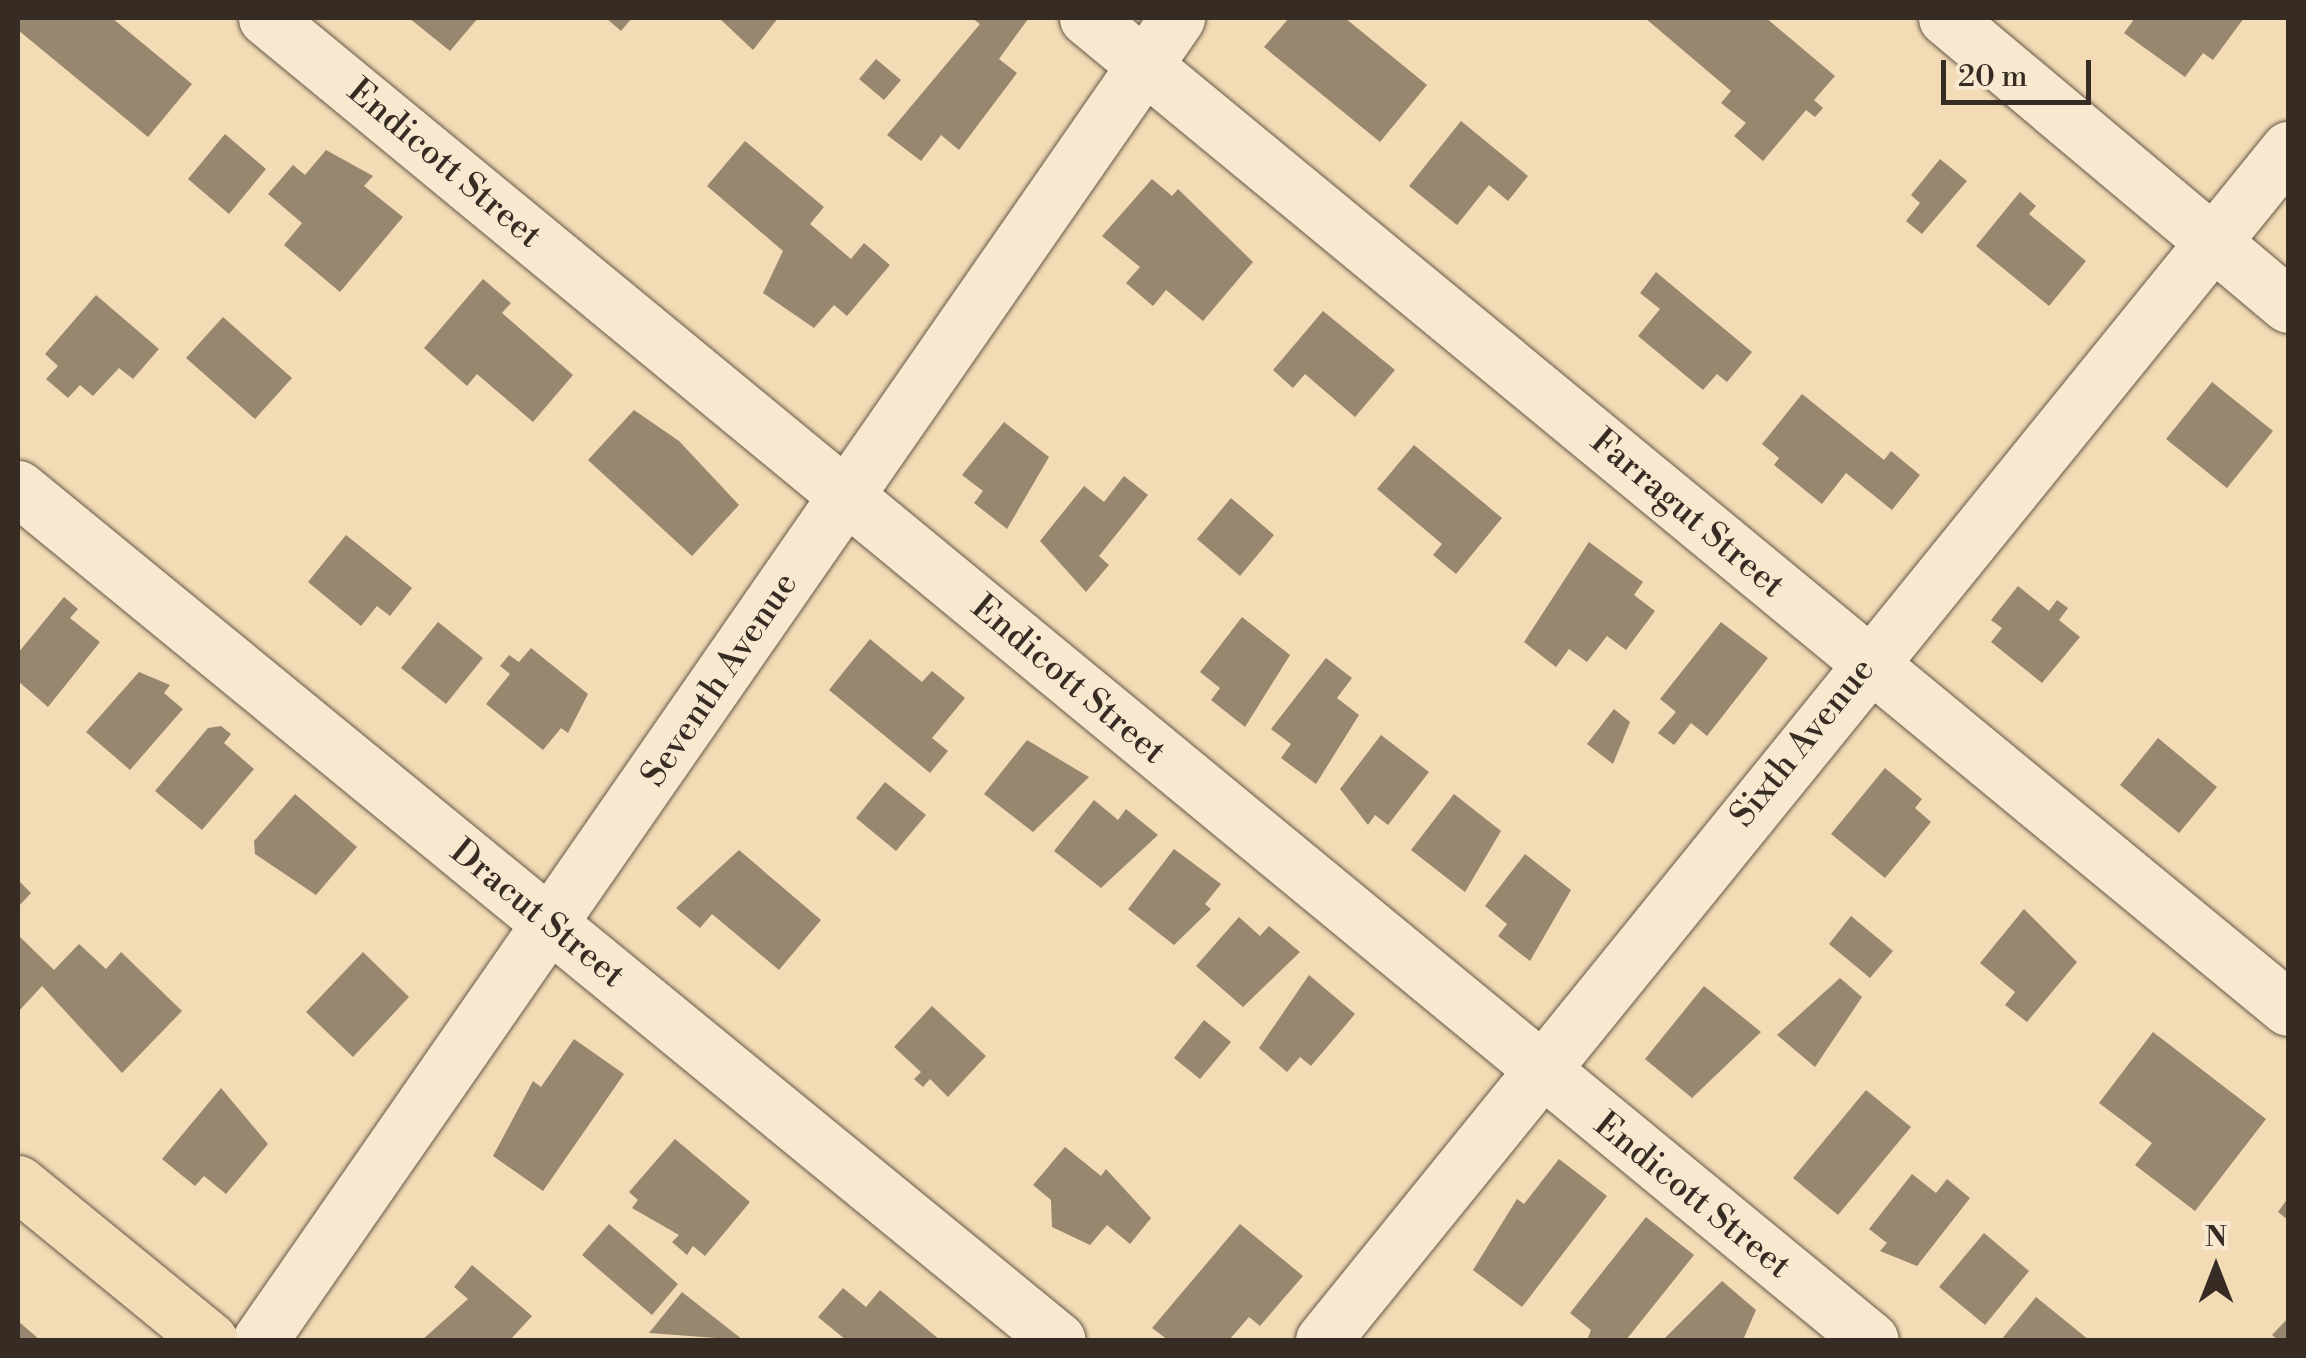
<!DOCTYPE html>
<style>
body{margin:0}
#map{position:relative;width:2306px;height:1358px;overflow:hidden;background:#f2dbb5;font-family:"Libre Bodoni",serif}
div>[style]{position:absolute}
.building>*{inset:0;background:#98876f}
.roads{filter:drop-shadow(0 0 2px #655848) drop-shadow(0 0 2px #655848)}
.minor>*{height:55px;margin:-27.5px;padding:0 27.5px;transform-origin:27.5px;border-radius:27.5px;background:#f7e8cf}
.major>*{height:55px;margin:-27.5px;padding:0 27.5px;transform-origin:27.5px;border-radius:27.5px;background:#f2dbb5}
span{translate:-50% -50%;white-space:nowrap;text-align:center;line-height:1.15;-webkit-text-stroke:10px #f7e8cf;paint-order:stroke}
.street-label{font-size:35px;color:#362c24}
.frame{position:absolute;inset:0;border:20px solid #362c24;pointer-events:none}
.north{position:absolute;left:2166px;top:1218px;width:100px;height:100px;-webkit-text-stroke:8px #f7e8cf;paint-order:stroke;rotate:0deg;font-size:28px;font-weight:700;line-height:40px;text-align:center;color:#362c24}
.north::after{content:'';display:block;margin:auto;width:35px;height:45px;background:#362c24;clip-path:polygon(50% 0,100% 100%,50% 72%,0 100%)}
.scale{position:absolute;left:1941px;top:60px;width:150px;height:45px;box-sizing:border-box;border:5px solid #362c24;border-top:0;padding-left:12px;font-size:30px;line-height:35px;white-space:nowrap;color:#362c24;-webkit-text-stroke:8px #f7e8cf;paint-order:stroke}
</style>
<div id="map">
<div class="building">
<div style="clip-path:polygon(18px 18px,112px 18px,192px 84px,148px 137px,18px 30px)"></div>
<div style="clip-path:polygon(409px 18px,478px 18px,450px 51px)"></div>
<div style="clip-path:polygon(606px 18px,632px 18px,621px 31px)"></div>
<div style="clip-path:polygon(719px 18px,778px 18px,753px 50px)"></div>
<div style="clip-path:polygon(972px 18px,1028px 19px,999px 59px,1017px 73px,959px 150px,941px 135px,921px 161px,887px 135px,980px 24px)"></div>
<div style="clip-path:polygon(1289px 18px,1345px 18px,1427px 85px,1380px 142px,1264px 47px)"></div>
<div style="clip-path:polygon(1645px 18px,1766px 18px,1835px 76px,1814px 100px,1823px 108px,1815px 117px,1806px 110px,1763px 161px,1734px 136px,1746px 123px,1721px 103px,1731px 91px)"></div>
<div style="clip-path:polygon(2135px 18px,2244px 18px,2213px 60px,2203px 53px,2185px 77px,2124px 33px)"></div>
<div style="clip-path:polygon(876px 59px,901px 80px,884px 100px,859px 79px)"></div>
<div style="clip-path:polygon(1461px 121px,1528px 176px,1508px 201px,1489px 185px,1457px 225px,1409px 186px)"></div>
<div style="clip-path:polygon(225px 134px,266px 169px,229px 214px,188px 179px)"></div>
<div style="clip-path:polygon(745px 141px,824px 207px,810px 224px,851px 259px,864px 243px,890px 265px,847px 316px,834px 305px,814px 328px,763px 293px,783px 251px,707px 186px)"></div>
<div style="clip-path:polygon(326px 150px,373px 176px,364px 186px,403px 217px,340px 292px,284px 245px,302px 223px,268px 194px,293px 165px,305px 175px)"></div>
<div style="clip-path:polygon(1940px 159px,1967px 181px,1922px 234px,1906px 221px,1920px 203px,1911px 195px)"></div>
<div style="clip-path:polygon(1152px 179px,1172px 196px,1178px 189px,1253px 262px,1203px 321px,1166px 290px,1153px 306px,1126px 283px,1140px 267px,1102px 236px)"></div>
<div style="clip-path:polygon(2020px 192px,2036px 206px,2029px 214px,2086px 261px,2049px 306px,1976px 246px)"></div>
<div style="clip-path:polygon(1656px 272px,1752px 352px,1727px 382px,1717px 374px,1703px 390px,1638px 336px,1660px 309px,1640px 293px)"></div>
<div style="clip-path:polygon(483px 279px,511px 303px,502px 313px,573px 375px,533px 422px,477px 374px,467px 386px,424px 348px)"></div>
<div style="clip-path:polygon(96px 295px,159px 349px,133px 379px,119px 368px,93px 396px,80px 385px,68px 398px,46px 379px,58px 366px,45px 354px)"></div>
<div style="clip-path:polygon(1323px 311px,1395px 370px,1355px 417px,1305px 374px,1293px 388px,1273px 370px)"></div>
<div style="clip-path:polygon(223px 317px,292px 378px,255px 419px,186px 358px)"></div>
<div style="clip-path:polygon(2212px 382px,2273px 431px,2227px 488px,2166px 439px)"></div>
<div style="clip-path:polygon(1802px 394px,1884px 460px,1891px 451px,1920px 475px,1892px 510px,1846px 473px,1822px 504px,1774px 465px,1779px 458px,1762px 444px)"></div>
<div style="clip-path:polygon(634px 410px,679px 441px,739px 505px,692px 556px,588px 460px)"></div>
<div style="clip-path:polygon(1004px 422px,1049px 457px,1007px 529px,974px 503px,983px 491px,962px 475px)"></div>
<div style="clip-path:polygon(1414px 445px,1502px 518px,1456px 574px,1433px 555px,1442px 544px,1377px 489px)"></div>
<div style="clip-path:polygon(1124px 476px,1148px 495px,1099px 556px,1109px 565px,1086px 592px,1040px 541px,1084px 486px,1104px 502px)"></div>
<div style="clip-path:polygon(1231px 498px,1274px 535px,1240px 576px,1197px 539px)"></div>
<div style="clip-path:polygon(346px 535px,412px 588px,390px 616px,377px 606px,361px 626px,308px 582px)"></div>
<div style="clip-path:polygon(1589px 542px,1643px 582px,1634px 595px,1655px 611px,1626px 650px,1607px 636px,1587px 662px,1569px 649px,1556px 667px,1524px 642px)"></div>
<div style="clip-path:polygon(2018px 586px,2049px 611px,2057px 600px,2068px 608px,2059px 620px,2080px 637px,2042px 683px,1991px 642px,2002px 628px,1991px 620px)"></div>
<div style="clip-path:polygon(64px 597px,78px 609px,70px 618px,100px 642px,48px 707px,18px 681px,18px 653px)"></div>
<div style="clip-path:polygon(1242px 617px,1290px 655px,1245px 727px,1211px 700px,1220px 688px,1200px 672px)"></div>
<div style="clip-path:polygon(438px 622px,483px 658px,446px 704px,401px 668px)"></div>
<div style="clip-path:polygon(1721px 622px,1768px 658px,1707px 736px,1691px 723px,1674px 745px,1658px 733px,1676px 712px,1660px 699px)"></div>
<div style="clip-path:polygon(870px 639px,922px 682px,932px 671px,965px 698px,932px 738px,948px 751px,930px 773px,829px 690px)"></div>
<div style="clip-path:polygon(531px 648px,588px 694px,568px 733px,561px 728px,543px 750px,486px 704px,510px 674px,500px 666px,509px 655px,519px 662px)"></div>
<div style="clip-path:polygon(1326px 658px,1352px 678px,1337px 698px,1359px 715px,1316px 784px,1281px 758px,1291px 744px,1271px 729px)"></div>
<div style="clip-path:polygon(139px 672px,170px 685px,164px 693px,183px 709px,130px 770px,86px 732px)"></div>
<div style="clip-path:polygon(1614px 709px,1630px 722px,1613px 764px,1587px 744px)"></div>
<div style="clip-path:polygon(221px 726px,231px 734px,224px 743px,254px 769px,202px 830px,155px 791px,208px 728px)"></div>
<div style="clip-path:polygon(1381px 735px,1429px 772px,1388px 825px,1375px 815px,1368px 825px,1340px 789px)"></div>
<div style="clip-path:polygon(2158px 738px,2217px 787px,2179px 833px,2120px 785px)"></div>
<div style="clip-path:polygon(1027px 740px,1089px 777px,1033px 832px,984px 794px)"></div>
<div style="clip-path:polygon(1885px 768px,1922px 799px,1915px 808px,1931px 822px,1885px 878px,1831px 834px)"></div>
<div style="clip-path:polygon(885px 782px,926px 815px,896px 851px,856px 818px)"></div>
<div style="clip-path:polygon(295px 794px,357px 847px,316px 895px,255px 854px,254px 841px)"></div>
<div style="clip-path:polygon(1454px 794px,1501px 831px,1465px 892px,1411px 850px)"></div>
<div style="clip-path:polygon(1094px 800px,1118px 820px,1126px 809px,1158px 835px,1101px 888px,1054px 851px)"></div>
<div style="clip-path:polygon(1174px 849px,1221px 884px,1205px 904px,1211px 909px,1174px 945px,1128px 909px)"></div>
<div style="clip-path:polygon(739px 850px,821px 920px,779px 970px,712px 914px,700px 928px,676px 908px)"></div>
<div style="clip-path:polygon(1525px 854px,1571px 890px,1530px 961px,1498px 936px,1507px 924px,1485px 906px)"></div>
<div style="clip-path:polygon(18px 880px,31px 893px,18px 907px)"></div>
<div style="clip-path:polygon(2024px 909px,2077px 962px,2027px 1022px,2005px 1005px,2015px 992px,1980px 963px)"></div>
<div style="clip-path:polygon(1851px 916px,1893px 951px,1870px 978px,1829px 944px)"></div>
<div style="clip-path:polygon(1239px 917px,1260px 936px,1269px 926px,1300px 952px,1243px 1007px,1196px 966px)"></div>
<div style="clip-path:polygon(18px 935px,54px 970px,79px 944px,106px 969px,121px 952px,182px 1011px,122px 1073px,42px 986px,18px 1012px)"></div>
<div style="clip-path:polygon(363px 952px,409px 997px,353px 1057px,306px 1012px)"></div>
<div style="clip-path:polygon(1309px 975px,1355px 1014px,1311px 1066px,1300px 1057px,1287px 1072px,1259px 1048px)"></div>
<div style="clip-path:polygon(1840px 978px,1862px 997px,1815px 1067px,1777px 1035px)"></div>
<div style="clip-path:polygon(1704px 986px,1761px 1032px,1692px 1098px,1645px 1059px)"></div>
<div style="clip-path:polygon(932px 1006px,986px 1056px,948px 1097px,930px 1079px,923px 1087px,914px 1079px,921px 1072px,894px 1047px)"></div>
<div style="clip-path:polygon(1204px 1020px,1231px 1042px,1200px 1079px,1174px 1058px)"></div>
<div style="clip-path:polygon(2153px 1032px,2266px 1119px,2195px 1211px,2135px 1165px,2152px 1143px,2099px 1103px)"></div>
<div style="clip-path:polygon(574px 1039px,624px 1074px,543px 1191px,493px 1156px,533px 1081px,541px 1087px)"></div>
<div style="clip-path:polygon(221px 1088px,268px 1144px,226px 1194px,204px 1176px,195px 1186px,162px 1159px)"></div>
<div style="clip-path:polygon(1866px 1090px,1911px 1127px,1838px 1215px,1793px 1178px)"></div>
<div style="clip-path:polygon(675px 1139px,750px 1202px,705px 1256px,693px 1246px,687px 1255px,672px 1242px,679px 1235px,632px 1208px,638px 1200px,629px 1192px)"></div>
<div style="clip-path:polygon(1065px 1147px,1101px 1176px,1106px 1169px,1151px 1218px,1130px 1244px,1107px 1225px,1090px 1245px,1052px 1227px,1051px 1200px,1033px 1185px)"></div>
<div style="clip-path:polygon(1559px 1159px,1607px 1196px,1522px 1307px,1473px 1270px,1517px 1199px,1524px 1204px)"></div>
<div style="clip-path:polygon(1912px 1174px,1936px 1193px,1947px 1179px,1970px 1198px,1917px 1266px,1880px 1251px,1887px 1243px,1869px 1229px)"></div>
<div style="clip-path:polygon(2288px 1198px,2288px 1220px,2278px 1212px)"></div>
<div style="clip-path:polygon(1646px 1217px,1694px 1255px,1626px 1340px,1587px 1340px,1591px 1330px,1570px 1313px)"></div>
<div style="clip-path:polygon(609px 1224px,678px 1284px,652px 1315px,582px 1255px)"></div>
<div style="clip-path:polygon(1240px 1224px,1303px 1276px,1260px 1326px,1249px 1317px,1229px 1340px,1168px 1340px,1152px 1328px)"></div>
<div style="clip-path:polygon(1984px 1233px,2029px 1271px,1985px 1325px,1939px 1287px)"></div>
<div style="clip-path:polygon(472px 1265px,532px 1316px,510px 1340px,422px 1340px,468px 1299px,454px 1287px)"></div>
<div style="clip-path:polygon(1722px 1281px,1756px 1310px,1743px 1340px,1663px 1340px)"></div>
<div style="clip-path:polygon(843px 1288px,866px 1307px,880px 1290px,940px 1340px,846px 1340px,818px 1317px)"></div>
<div style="clip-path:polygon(682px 1292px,743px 1340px,649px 1333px)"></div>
<div style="clip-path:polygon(2036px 1297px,2089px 1340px,2001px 1340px)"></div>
<div style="clip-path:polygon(2288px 1318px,2288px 1340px,2278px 1340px,2272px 1335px)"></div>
<div style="clip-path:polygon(18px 1321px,40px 1340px,18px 1340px)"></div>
</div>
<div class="roads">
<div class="minor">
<div style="left:266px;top:18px;width:2079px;rotate:39.48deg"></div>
<div style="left:1087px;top:18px;width:1556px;rotate:39.5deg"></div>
<div style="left:1946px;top:18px;width:446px;rotate:40deg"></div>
<div style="left:18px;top:488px;width:1344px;rotate:39.33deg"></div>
<div style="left:260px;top:1340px;width:1609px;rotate:-55.25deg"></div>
<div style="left:1323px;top:1340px;width:1533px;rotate:-50.98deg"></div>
</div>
<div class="major">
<div style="left:18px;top:1183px;width:248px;rotate:39.3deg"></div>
</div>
</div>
<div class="street-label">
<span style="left:444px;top:164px;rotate:40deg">Endicott Street</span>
<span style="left:1687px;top:514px;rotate:40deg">Farragut Street</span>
<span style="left:720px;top:680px;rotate:-56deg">Seventh Avenue</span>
<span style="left:1068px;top:680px;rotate:40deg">Endicott Street</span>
<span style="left:1803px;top:743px;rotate:-51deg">Sixth Avenue</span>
<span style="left:537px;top:914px;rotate:39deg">Dracut Street</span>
<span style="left:1692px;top:1196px;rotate:39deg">Endicott Street</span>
</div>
<div class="frame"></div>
<div class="north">N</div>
<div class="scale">20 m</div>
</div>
